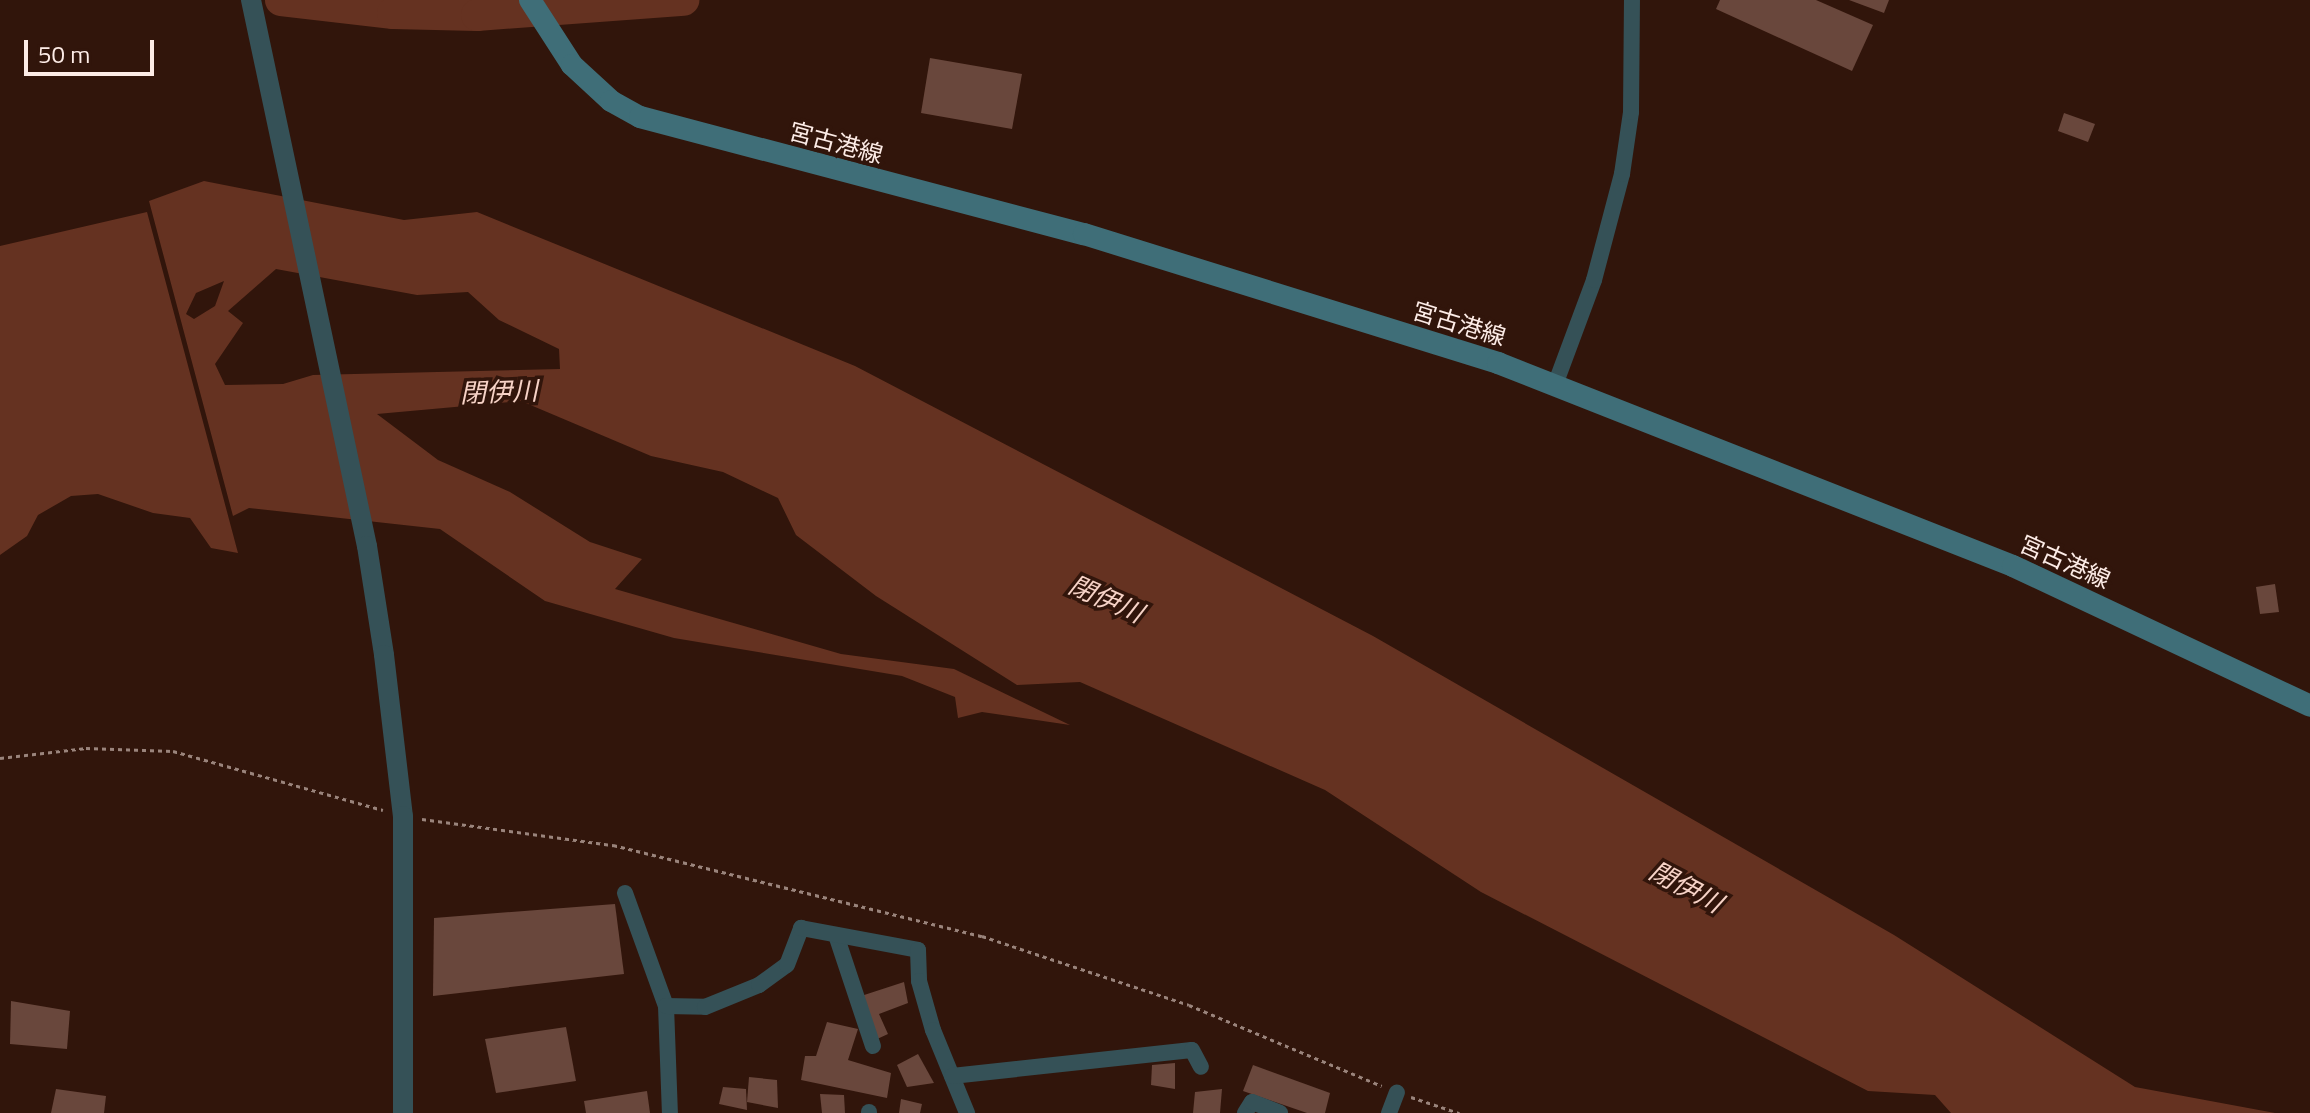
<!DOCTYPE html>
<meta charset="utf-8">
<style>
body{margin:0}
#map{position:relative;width:2310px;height:1113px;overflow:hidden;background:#31150b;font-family:"Titillium Web","Noto Sans JP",sans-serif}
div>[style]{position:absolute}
.water>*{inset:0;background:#653221}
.river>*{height:32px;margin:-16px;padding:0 16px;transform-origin:16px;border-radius:16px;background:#653221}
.building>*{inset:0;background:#69473c}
.path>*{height:3px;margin-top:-1.5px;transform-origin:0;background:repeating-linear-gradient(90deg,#9a847c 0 4px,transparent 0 8px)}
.minor>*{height:16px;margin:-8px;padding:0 8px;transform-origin:8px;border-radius:8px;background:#355157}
.tertiary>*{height:20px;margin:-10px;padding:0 10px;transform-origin:10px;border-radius:10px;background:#355157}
.secondary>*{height:22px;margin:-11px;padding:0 11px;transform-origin:11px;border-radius:11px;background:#3f6e78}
span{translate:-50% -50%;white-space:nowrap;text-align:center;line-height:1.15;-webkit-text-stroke:7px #31150b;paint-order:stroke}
.street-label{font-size:24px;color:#fdece7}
.water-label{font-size:26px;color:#f7d3c7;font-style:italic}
.scale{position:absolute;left:24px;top:40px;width:130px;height:36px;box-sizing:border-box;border:4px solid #fdece7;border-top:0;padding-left:10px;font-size:24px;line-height:28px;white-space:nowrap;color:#fdece7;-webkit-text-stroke:6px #31150b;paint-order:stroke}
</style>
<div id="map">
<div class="water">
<div style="clip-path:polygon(evenodd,204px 181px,404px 220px,477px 212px,855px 366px,1373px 636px,1894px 935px,2135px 1087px,2275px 1113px,1951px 1113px,1935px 1095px,1868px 1091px,1481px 892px,1325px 790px,1080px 682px,1017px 685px,876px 596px,796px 535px,778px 498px,723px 472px,651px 456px,521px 401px,377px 414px,438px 460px,510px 492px,590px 542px,642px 559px,615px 589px,841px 654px,954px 669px,1070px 725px,982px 712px,958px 718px,955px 697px,902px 676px,674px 638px,545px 601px,440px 529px,249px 508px,233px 516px,149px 201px,204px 181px,276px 269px,417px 295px,468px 292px,499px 320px,559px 349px,560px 369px,313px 375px,283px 384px,225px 385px,215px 364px,243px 323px,228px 311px,276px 269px,204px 181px,224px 281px,215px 306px,194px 319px,186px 314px,196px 293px,224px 281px)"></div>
<div style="clip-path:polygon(147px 212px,238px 553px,211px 548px,190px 518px,153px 513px,98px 494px,71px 496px,38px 515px,27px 536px,0 555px,0 246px)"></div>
</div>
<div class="river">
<div style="left:281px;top:0;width:113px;rotate:6.6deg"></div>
<div style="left:393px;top:13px;width:84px;rotate:1.4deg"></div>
<div style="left:477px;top:15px;width:207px;rotate:-4.2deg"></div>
</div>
<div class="building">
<div style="clip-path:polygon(1720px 0,1816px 0,1873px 25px,1852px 71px,1716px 9px)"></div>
<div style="clip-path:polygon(1849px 0,1889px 0,1884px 13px)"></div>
<div style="clip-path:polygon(930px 58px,1022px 74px,1012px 129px,921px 113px)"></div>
<div style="clip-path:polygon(2064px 113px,2095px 124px,2088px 142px,2058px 131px)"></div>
<div style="clip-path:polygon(2275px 584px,2279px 612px,2260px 614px,2256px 587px)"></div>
<div style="clip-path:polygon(615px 904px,624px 974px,433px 996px,434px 918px)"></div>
<div style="clip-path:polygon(904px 982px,908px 1003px,879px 1014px,888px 1034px,875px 1040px,858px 997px)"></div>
<div style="clip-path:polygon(11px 1001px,70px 1011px,67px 1049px,10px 1044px)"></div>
<div style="clip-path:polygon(827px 1022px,858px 1029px,848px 1060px,891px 1073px,887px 1098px,801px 1080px,805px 1056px,816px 1056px)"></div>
<div style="clip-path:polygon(566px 1027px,576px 1081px,496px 1093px,485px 1039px)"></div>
<div style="clip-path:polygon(918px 1054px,934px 1083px,907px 1087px,897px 1065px)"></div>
<div style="clip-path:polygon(1175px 1063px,1175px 1089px,1151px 1085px,1152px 1065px)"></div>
<div style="clip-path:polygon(1253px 1065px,1330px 1093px,1325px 1113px,1307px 1113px,1243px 1091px)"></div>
<div style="clip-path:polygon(749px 1077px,777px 1080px,778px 1108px,747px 1102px)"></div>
<div style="clip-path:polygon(723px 1087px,746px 1089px,747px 1110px,719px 1104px)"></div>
<div style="clip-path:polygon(56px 1089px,106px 1096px,104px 1113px,51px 1113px)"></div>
<div style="clip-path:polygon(1222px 1089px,1220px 1113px,1193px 1113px,1195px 1092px)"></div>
<div style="clip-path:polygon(647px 1091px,650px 1113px,586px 1113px,584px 1101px)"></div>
<div style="clip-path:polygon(820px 1094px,844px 1095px,845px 1113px,822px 1113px)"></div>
<div style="clip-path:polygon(901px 1099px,922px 1104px,920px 1113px,899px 1113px)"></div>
</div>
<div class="path">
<div style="left:0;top:758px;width:87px;rotate:-6.6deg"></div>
<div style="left:86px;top:748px;width:87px;rotate:2deg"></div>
<div style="left:173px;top:751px;width:218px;rotate:15.7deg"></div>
<div style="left:422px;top:819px;width:193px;rotate:7.8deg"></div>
<div style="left:613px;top:845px;width:380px;rotate:13.9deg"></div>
<div style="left:982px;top:936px;width:218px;rotate:18.4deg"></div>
<div style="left:1189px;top:1005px;width:209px;rotate:22.8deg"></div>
<div style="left:1411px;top:1097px;width:51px;rotate:18.4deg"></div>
</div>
<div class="minor">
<div style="left:1555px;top:385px;width:112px;rotate:-69.6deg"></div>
<div style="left:1594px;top:280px;width:110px;rotate:-75.2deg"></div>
<div style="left:1622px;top:174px;width:63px;rotate:-81.7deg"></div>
<div style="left:1631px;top:112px;width:112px;rotate:-89.5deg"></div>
<div style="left:625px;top:893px;width:120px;rotate:70.1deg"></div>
<div style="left:666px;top:1006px;width:107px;rotate:87.9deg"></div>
<div style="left:836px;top:935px;width:117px;rotate:71.6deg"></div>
<div style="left:666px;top:1006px;width:39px;rotate:1deg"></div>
<div style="left:705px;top:1007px;width:58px;rotate:-22.2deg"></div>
<div style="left:759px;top:985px;width:34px;rotate:-36deg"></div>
<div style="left:787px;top:965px;width:40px;rotate:-69deg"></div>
<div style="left:801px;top:928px;width:119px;rotate:10.6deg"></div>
<div style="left:918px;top:950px;width:31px;rotate:88deg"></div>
<div style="left:919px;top:981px;width:51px;rotate:74.1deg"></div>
<div style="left:933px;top:1030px;width:90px;rotate:67.7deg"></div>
<div style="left:952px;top:1076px;width:241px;rotate:-6.2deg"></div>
<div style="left:1192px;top:1050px;width:19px;rotate:62deg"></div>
<div style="left:869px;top:1112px;width:1px;rotate:90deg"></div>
<div style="left:1245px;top:1113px;width:13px;rotate:-58deg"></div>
<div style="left:1252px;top:1102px;width:30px;rotate:21deg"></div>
<div style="left:1389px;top:1113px;width:22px;rotate:-69deg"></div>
</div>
<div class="tertiary">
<div style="left:251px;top:0;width:558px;rotate:78.01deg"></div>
<div style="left:367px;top:546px;width:110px;rotate:81.1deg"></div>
<div style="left:384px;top:655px;width:162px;rotate:83.3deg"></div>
<div style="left:403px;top:816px;width:297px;rotate:90deg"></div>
</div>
<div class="secondary">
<div style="left:530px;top:0;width:77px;rotate:57.1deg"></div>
<div style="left:572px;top:65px;width:53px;rotate:42.7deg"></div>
<div style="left:611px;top:101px;width:33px;rotate:29deg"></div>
<div style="left:640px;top:117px;width:459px;rotate:14.8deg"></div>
<div style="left:1084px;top:234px;width:434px;rotate:17.3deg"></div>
<div style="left:1498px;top:363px;width:554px;rotate:21.51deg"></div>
<div style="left:2013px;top:566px;width:328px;rotate:25.2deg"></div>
</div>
<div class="street-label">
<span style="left:836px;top:143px;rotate:15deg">宮古港線</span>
<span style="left:1459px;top:324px;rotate:17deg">宮古港線</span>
<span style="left:2065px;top:562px;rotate:24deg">宮古港線</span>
</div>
<div class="water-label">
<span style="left:499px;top:392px;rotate:-2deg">閉伊川</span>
<span style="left:1106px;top:599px;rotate:24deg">閉伊川</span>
<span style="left:1686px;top:887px;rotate:28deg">閉伊川</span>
</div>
<div class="scale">50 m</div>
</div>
